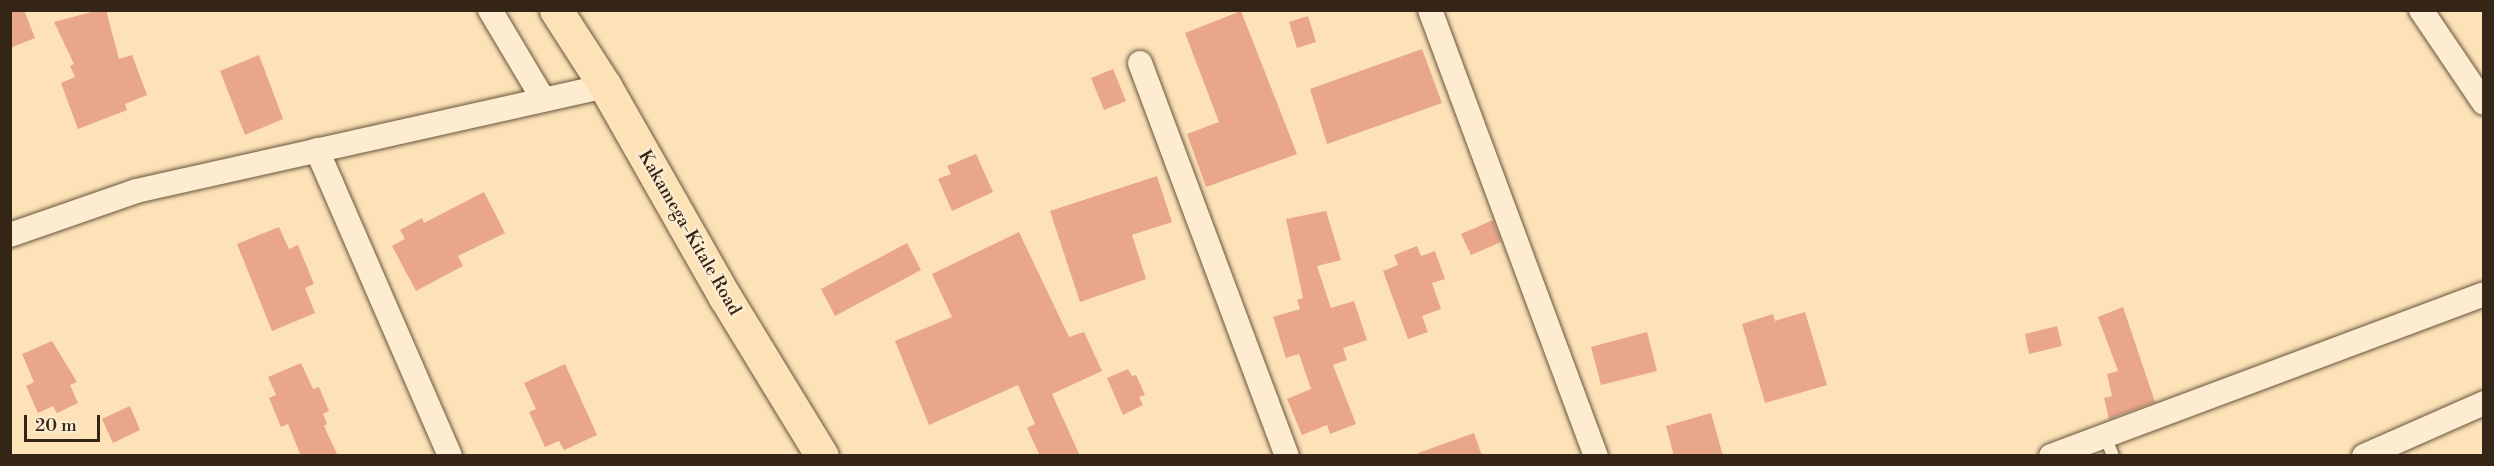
<!DOCTYPE html>
<style>
body{margin:0}
#map{position:relative;width:2494px;height:466px;overflow:hidden;background:#fce2b6;font-family:"Libre Bodoni",serif}
div>[style]{position:absolute}
.building>*{inset:0;background:#eaa68a}
.roads{filter:drop-shadow(0 0 2px #67543e) drop-shadow(0 0 2px #67543e)}
.lane>*{height:12px;margin:-6px;padding:0 6px;transform-origin:6px;border-radius:6px;background:#fdecd0}
.street>*{height:24px;margin:-12px;padding:0 12px;transform-origin:12px;border-radius:12px;background:#fdecd0}
.highway>*{height:33px;margin:-16.5px;padding:0 16.5px;transform-origin:16.5px;border-radius:16.5px;background:#fce2b6}
span{translate:-50% -50%;white-space:nowrap;text-align:center;line-height:1.15;-webkit-text-stroke:5px #fdecd0;paint-order:stroke}
.street-label{font-size:18px;color:#352516}
.frame{position:absolute;inset:0;border:12px solid #352516;pointer-events:none}
.scale{position:absolute;left:24px;top:415px;width:76px;height:27px;box-sizing:border-box;border:3px solid #352516;border-top:0;padding-left:8px;font-size:18px;line-height:21px;white-space:nowrap;color:#352516;-webkit-text-stroke:4px #fdecd0;paint-order:stroke}
</style>
<div id="map">
<div class="building">
<div style="clip-path:polygon(10px 10px,24px 10px,35px 38px,10px 48px)"></div>
<div style="clip-path:polygon(99px 10px,106px 10px,119px 59px,132px 55px,147px 95px,125px 104px,127px 110px,78px 129px,61px 83px,75px 77px,70px 66px,74px 64px,54px 22px)"></div>
<div style="clip-path:polygon(1241px 11px,1297px 154px,1206px 187px,1187px 134px,1219px 122px,1185px 33px)"></div>
<div style="clip-path:polygon(1308px 16px,1316px 42px,1297px 48px,1289px 22px)"></div>
<div style="clip-path:polygon(1422px 49px,1442px 103px,1327px 144px,1310px 89px)"></div>
<div style="clip-path:polygon(259px 55px,283px 119px,245px 135px,220px 71px)"></div>
<div style="clip-path:polygon(1113px 69px,1126px 101px,1104px 110px,1091px 78px)"></div>
<div style="clip-path:polygon(976px 154px,993px 192px,952px 211px,938px 179px,951px 174px,947px 166px)"></div>
<div style="clip-path:polygon(1157px 176px,1172px 222px,1132px 235px,1146px 279px,1080px 302px,1050px 211px)"></div>
<div style="clip-path:polygon(484px 192px,505px 233px,458px 256px,463px 266px,416px 291px,392px 246px,405px 239px,400px 230px,422px 218px,424px 223px)"></div>
<div style="clip-path:polygon(1326px 211px,1341px 260px,1317px 266px,1331px 308px,1354px 301px,1367px 340px,1343px 348px,1347px 360px,1333px 365px,1356px 424px,1330px 434px,1327px 425px,1302px 435px,1287px 399px,1311px 389px,1299px 354px,1286px 358px,1273px 317px,1300px 309px,1297px 300px,1303px 298px,1286px 219px)"></div>
<div style="clip-path:polygon(1493px 220px,1501px 242px,1471px 255px,1461px 234px)"></div>
<div style="clip-path:polygon(279px 227px,289px 249px,298px 245px,314px 284px,305px 288px,315px 313px,272px 331px,237px 244px)"></div>
<div style="clip-path:polygon(1019px 232px,1069px 337px,1084px 332px,1102px 371px,1052px 394px,1080px 456px,1040px 456px,1027px 428px,1035px 424px,1018px 385px,929px 425px,895px 341px,952px 317px,932px 274px)"></div>
<div style="clip-path:polygon(907px 243px,921px 270px,835px 316px,821px 289px)"></div>
<div style="clip-path:polygon(1417px 246px,1421px 256px,1435px 251px,1445px 279px,1432px 283px,1441px 309px,1422px 316px,1428px 332px,1408px 339px,1383px 271px,1398px 265px,1394px 255px)"></div>
<div style="clip-path:polygon(2123px 307px,2155px 402px,2109px 419px,2104px 398px,2112px 396px,2107px 374px,2118px 371px,2098px 317px)"></div>
<div style="clip-path:polygon(1805px 312px,1827px 385px,1765px 403px,1742px 324px,1773px 314px,1775px 321px)"></div>
<div style="clip-path:polygon(2057px 326px,2062px 346px,2029px 354px,2025px 334px)"></div>
<div style="clip-path:polygon(1647px 332px,1657px 371px,1601px 385px,1591px 347px)"></div>
<div style="clip-path:polygon(52px 341px,77px 382px,70px 385px,78px 403px,57px 413px,53px 406px,38px 413px,26px 386px,34px 382px,22px 354px)"></div>
<div style="clip-path:polygon(301px 363px,313px 389px,319px 387px,329px 411px,323px 414px,327px 424px,324px 426px,338px 456px,301px 456px,288px 424px,281px 427px,269px 398px,276px 395px,268px 377px)"></div>
<div style="clip-path:polygon(565px 364px,597px 435px,564px 450px,559px 441px,545px 447px,529px 412px,536px 409px,524px 383px)"></div>
<div style="clip-path:polygon(1128px 369px,1132px 376px,1136px 375px,1145px 395px,1139px 397px,1143px 405px,1123px 415px,1107px 378px)"></div>
<div style="clip-path:polygon(130px 406px,140px 430px,113px 443px,102px 419px)"></div>
<div style="clip-path:polygon(1711px 413px,1723px 456px,1674px 456px,1666px 426px)"></div>
<div style="clip-path:polygon(1474px 433px,1482px 456px,1419px 456px,1418px 453px)"></div>
</div>
<div class="roads">
<div class="lane">
<div style="left:2105px;top:436px;width:22px;rotate:68deg"></div>
</div>
<div class="street">
<div style="left:490px;top:10px;width:104px;rotate:59.2deg"></div>
<div style="left:1430px;top:10px;width:476px;rotate:69.6deg"></div>
<div style="left:2421px;top:10px;width:112px;rotate:55.9deg"></div>
<div style="left:1140px;top:63px;width:420px;rotate:69.5deg"></div>
<div style="left:317px;top:150px;width:334px;rotate:66.5deg"></div>
<div style="left:10px;top:235px;width:133px;rotate:-19.2deg"></div>
<div style="left:136px;top:191px;width:481px;rotate:-12.6deg"></div>
<div style="left:2051px;top:456px;width:462px;rotate:-20.5deg"></div>
<div style="left:2364px;top:456px;width:131px;rotate:-23.8deg"></div>
</div>
<div class="highway">
<div style="left:556px;top:10px;width:90px;rotate:57.2deg"></div>
<div style="left:605px;top:86px;width:243px;rotate:60.4deg"></div>
<div style="left:725px;top:297px;width:186px;rotate:58.6deg"></div>
</div>
</div>
<div class="street-label">
<span style="left:689px;top:233px;rotate:60deg">Kakamega-Kitale Road</span>
</div>
<div class="frame"></div>
<div class="scale">20 m</div>
</div>
